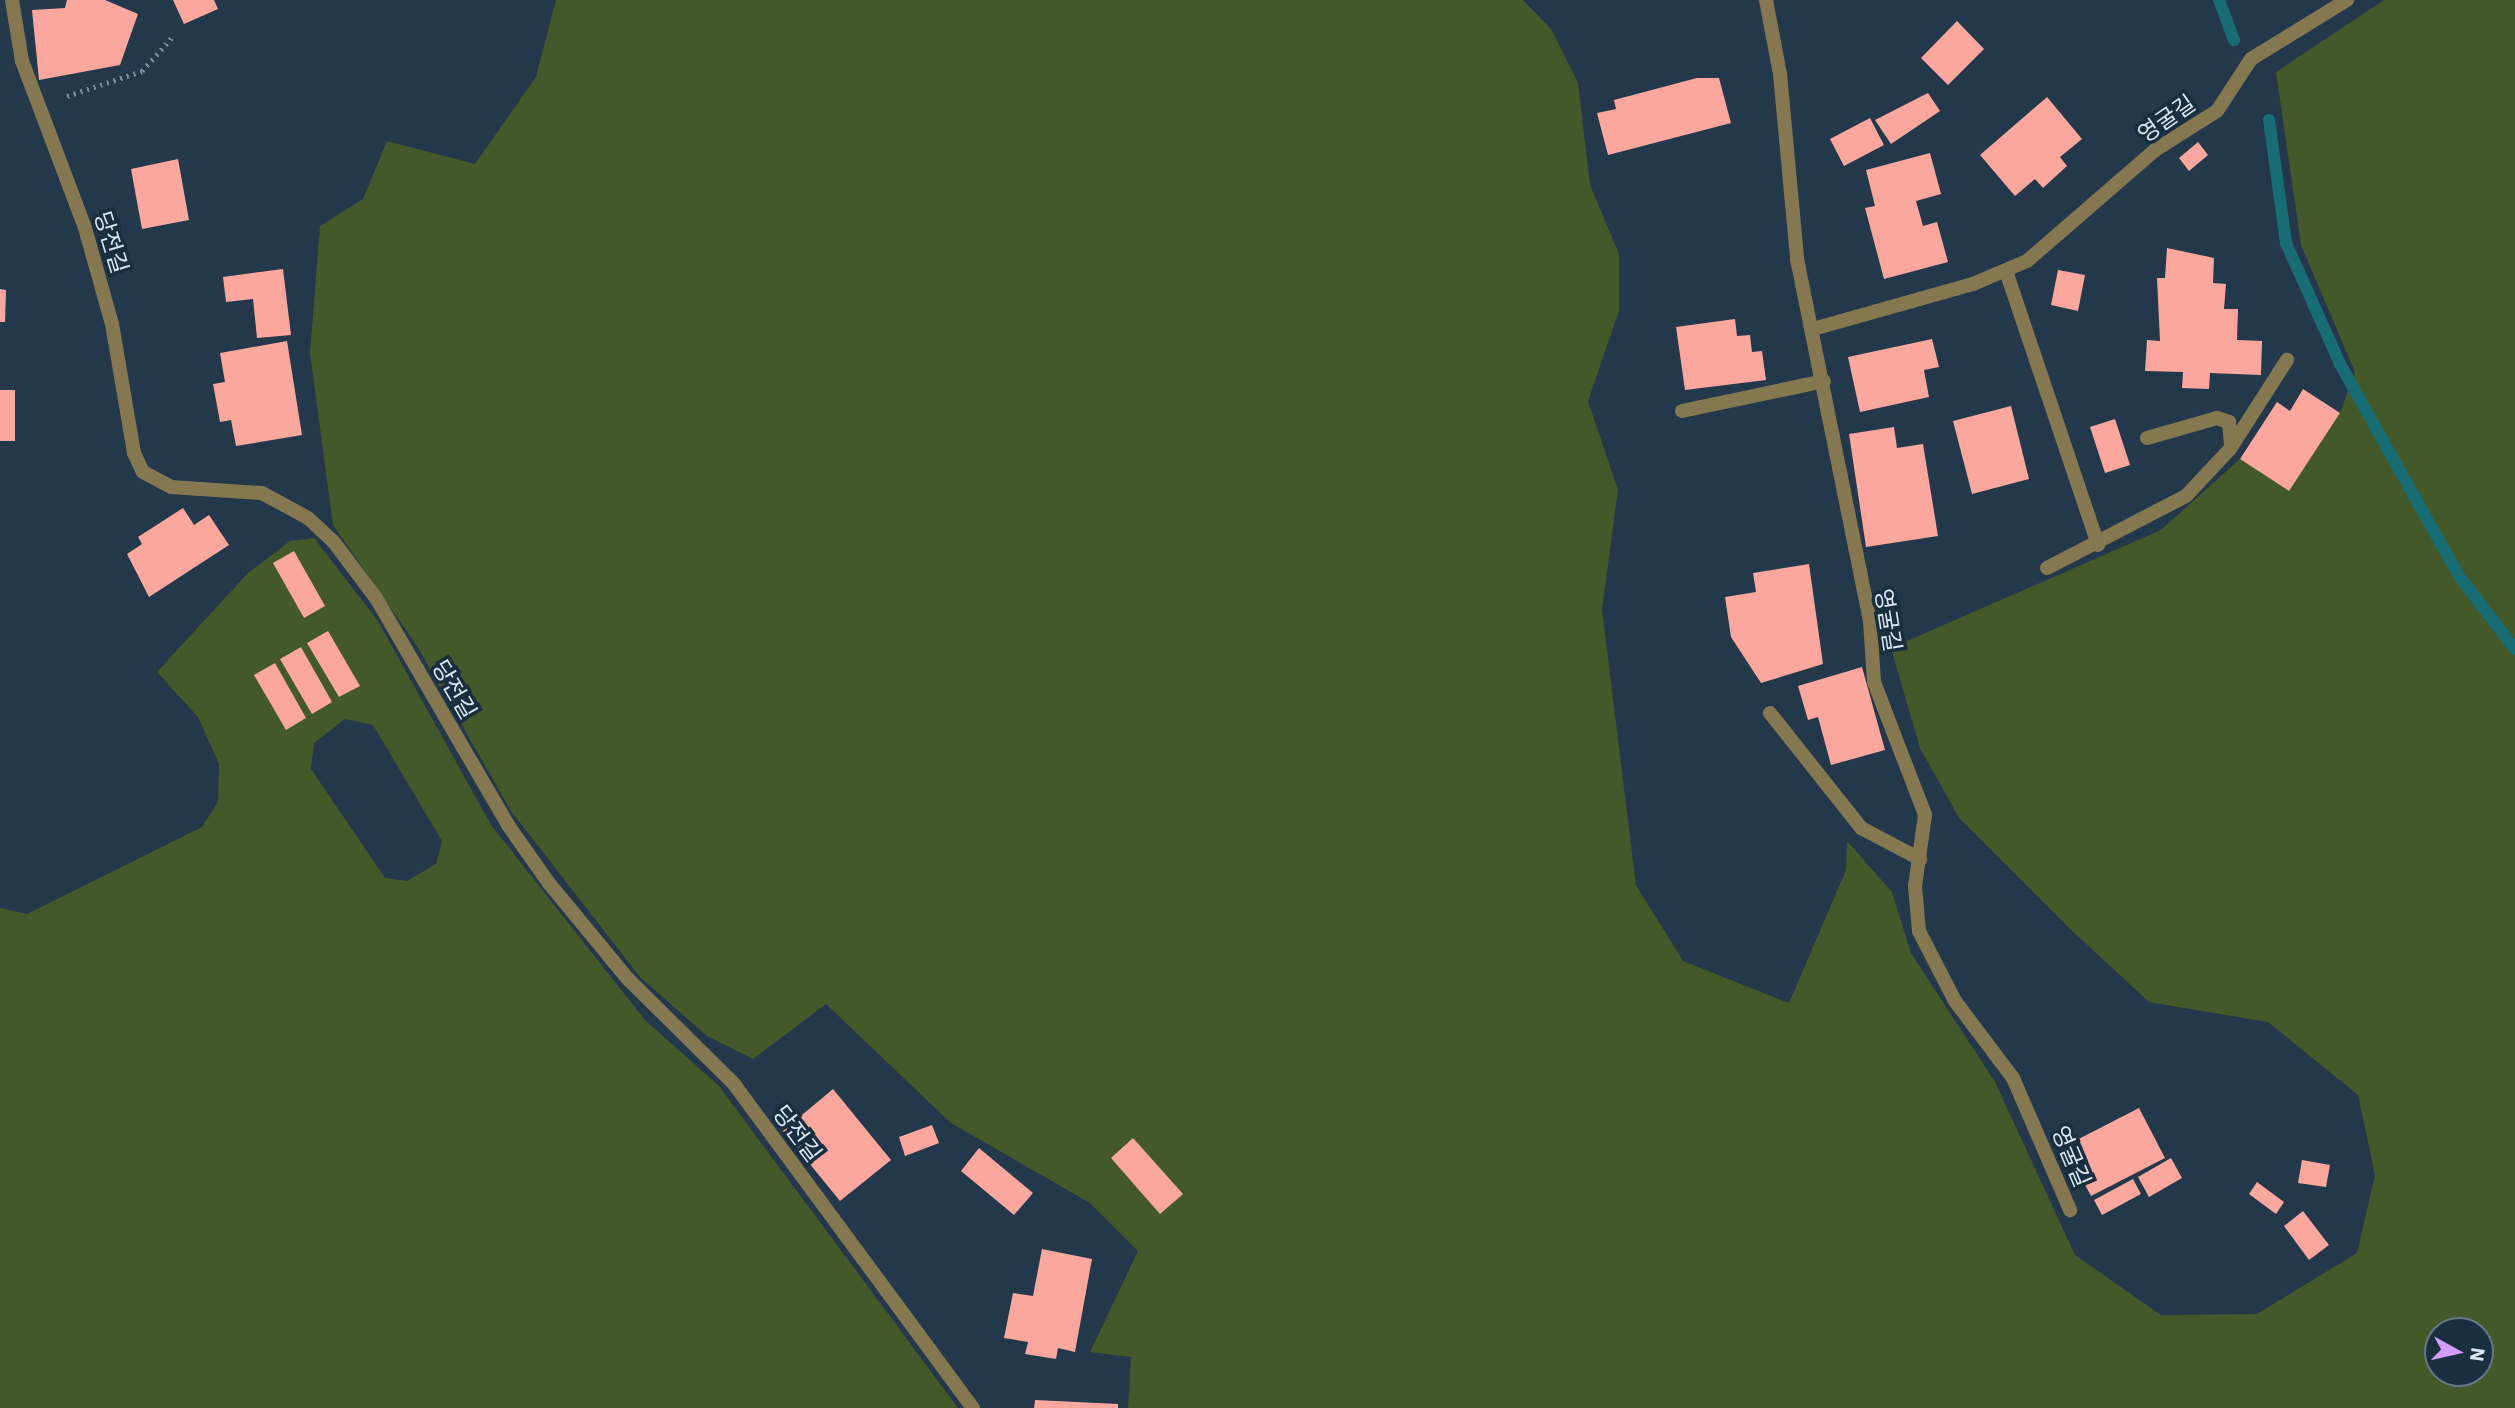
<!DOCTYPE html>
<meta charset="utf-8">
<style>
body{margin:0}
#map{position:relative;width:2515px;height:1408px;overflow:hidden;background:#23384a;font-family:"IBM Plex Sans","Noto Sans KR",sans-serif}
div>[style]{position:absolute}
.green>*{inset:0;background:#435929}
.stream>*{height:12px;margin:-6px;padding:0 6px;transform-origin:6px;border-radius:6px;background:#186c73}
.building>*{inset:0;background:#fba79e}
.path>*{height:4.5px;margin-top:-2.25px;transform-origin:0;background:repeating-linear-gradient(90deg,#7d8d9c 0 2px,transparent 0 7px)}
.service>*{height:14px;margin:-7px;padding:0 7px;transform-origin:7px;border-radius:7px;background:#857851}
span{translate:-50% -50%;white-space:nowrap;text-align:center;line-height:1.15;-webkit-text-stroke:7px #192e3f;paint-order:stroke}
.street-label{font-size:23px;color:#dae6f2}
.north{position:absolute;left:2424px;top:1317px;width:70px;height:70px;box-sizing:border-box;background:#192e3f;border:2px solid #667887;border-radius:50%;rotate:98deg;font-size:19px;font-weight:700;line-height:28px;text-align:center;color:#dae6f2}
.north::after{content:'';display:block;margin:auto;width:24px;height:32px;background:#d49cfc;clip-path:polygon(50% 0,100% 100%,50% 72%,0 100%)}
</style>
<div id="map">
<div class="green">
<div style="clip-path:polygon(evenodd,556px 0,1523px 0,1551px 29px,1578px 83px,1590px 185px,1619px 254px,1619px 311px,1588px 401px,1618px 490px,1602px 610px,1636px 885px,1683px 961px,1789px 1003px,1846px 870px,1847px 841px,1892px 892px,1911px 953px,1995px 1082px,2075px 1255px,2161px 1315px,2257px 1314px,2357px 1253px,2375px 1175px,2358px 1095px,2268px 1022px,2149px 1002px,2069px 928px,1959px 818px,1920px 748px,1891px 648px,2161px 530px,2240px 459px,2289px 491px,2340px 413px,2355px 372px,2301px 245px,2276px 72px,2384px 0,2515px 0,2515px 1408px,1128px 1408px,1131px 1357px,1090px 1352px,1138px 1251px,1090px 1203px,951px 1123px,826px 1004px,753px 1059px,707px 1036px,640px 977px,511px 811px,417px 646px,333px 525px,310px 353px,320px 226px,363px 199px,387px 141px,475px 164px,536px 77px,556px 0,2438px 1331px,2480px 1331px,2480px 1373px,2438px 1373px,2438px 1331px)"></div>
<div style="clip-path:polygon(evenodd,314px 538px,378px 621px,491px 825px,645px 1020px,719px 1086px,958px 1408px,0 1408px,0 908px,27px 914px,202px 827px,218px 802px,219px 764px,198px 717px,157px 672px,248px 573px,290px 541px,314px 538px,345px 719px,373px 725px,442px 841px,436px 864px,407px 881px,385px 878px,311px 769px,314px 743px,345px 719px)"></div>
</div>
<div class="stream">
<div style="left:2219px;top:0;width:43px;rotate:69.4deg"></div>
<div style="left:2269px;top:120px;width:124px;rotate:82.1deg"></div>
<div style="left:2286px;top:243px;width:133px;rotate:65.9deg"></div>
<div style="left:2340px;top:364px;width:243px;rotate:60.7deg"></div>
<div style="left:2459px;top:576px;width:92px;rotate:52.5deg"></div>
</div>
<div class="building">
<div style="clip-path:polygon(67px 0,105px 0,138px 14px,120px 65px,39px 80px,32px 10px,65px 8px)"></div>
<div style="clip-path:polygon(173px 0,214px 0,218px 9px,184px 24px)"></div>
<div style="clip-path:polygon(1957px 21px,1984px 49px,1948px 85px,1921px 58px)"></div>
<div style="clip-path:polygon(1697px 78px,1719px 78px,1731px 123px,1608px 155px,1597px 113px,1616px 109px,1614px 100px)"></div>
<div style="clip-path:polygon(1928px 93px,1940px 111px,1891px 144px,1875px 120px)"></div>
<div style="clip-path:polygon(2047px 97px,2082px 139px,2060px 157px,2067px 166px,2043px 188px,2035px 179px,2015px 196px,1980px 155px)"></div>
<div style="clip-path:polygon(1870px 118px,1884px 145px,1844px 166px,1830px 139px)"></div>
<div style="clip-path:polygon(2198px 142px,2208px 155px,2189px 171px,2179px 158px)"></div>
<div style="clip-path:polygon(1930px 153px,1941px 194px,1916px 201px,1923px 226px,1937px 222px,1948px 262px,1884px 279px,1865px 208px,1875px 206px,1866px 170px)"></div>
<div style="clip-path:polygon(178px 159px,189px 220px,142px 229px,131px 169px)"></div>
<div style="clip-path:polygon(2167px 248px,2214px 258px,2213px 283px,2226px 284px,2224px 309px,2238px 309px,2237px 340px,2262px 341px,2261px 375px,2210px 373px,2209px 389px,2182px 388px,2183px 372px,2145px 371px,2147px 340px,2160px 341px,2157px 278px,2165px 278px)"></div>
<div style="clip-path:polygon(283px 269px,291px 335px,257px 338px,253px 299px,226px 302px,223px 277px)"></div>
<div style="clip-path:polygon(2058px 270px,2085px 275px,2078px 311px,2051px 305px)"></div>
<div style="clip-path:polygon(0 289px,6px 290px,5px 322px,0 322px)"></div>
<div style="clip-path:polygon(1735px 319px,1737px 336px,1750px 335px,1752px 352px,1762px 351px,1766px 380px,1685px 390px,1676px 327px)"></div>
<div style="clip-path:polygon(1932px 339px,1939px 367px,1924px 370px,1929px 397px,1860px 412px,1848px 357px)"></div>
<div style="clip-path:polygon(287px 341px,302px 435px,236px 446px,231px 420px,220px 422px,213px 384px,225px 382px,220px 353px)"></div>
<div style="clip-path:polygon(2303px 389px,2340px 413px,2289px 491px,2240px 459px,2277px 402px,2290px 411px)"></div>
<div style="clip-path:polygon(0 390px,15px 390px,15px 441px,0 441px)"></div>
<div style="clip-path:polygon(2011px 406px,2029px 479px,1972px 494px,1953px 421px)"></div>
<div style="clip-path:polygon(2115px 419px,2130px 465px,2105px 473px,2090px 427px)"></div>
<div style="clip-path:polygon(1894px 427px,1897px 448px,1923px 444px,1938px 536px,1866px 547px,1849px 434px)"></div>
<div style="clip-path:polygon(183px 508px,194px 525px,209px 515px,229px 545px,149px 597px,127px 554px,142px 544px,138px 537px)"></div>
<div style="clip-path:polygon(294px 551px,325px 606px,304px 618px,273px 563px)"></div>
<div style="clip-path:polygon(1809px 564px,1823px 664px,1761px 683px,1731px 637px,1725px 597px,1756px 592px,1753px 573px)"></div>
<div style="clip-path:polygon(328px 631px,360px 686px,339px 697px,307px 643px)"></div>
<div style="clip-path:polygon(301px 647px,332px 702px,312px 714px,280px 659px)"></div>
<div style="clip-path:polygon(275px 663px,306px 718px,286px 730px,254px 675px)"></div>
<div style="clip-path:polygon(1862px 667px,1885px 750px,1831px 765px,1818px 717px,1808px 720px,1798px 686px)"></div>
<div style="clip-path:polygon(833px 1089px,891px 1160px,840px 1201px,783px 1131px)"></div>
<div style="clip-path:polygon(2139px 1108px,2165px 1158px,2091px 1196px,2065px 1146px)"></div>
<div style="clip-path:polygon(932px 1125px,939px 1143px,905px 1156px,899px 1137px)"></div>
<div style="clip-path:polygon(1133px 1138px,1183px 1194px,1160px 1214px,1111px 1158px)"></div>
<div style="clip-path:polygon(979px 1148px,1033px 1193px,1014px 1215px,961px 1171px)"></div>
<div style="clip-path:polygon(2171px 1158px,2182px 1178px,2149px 1197px,2138px 1177px)"></div>
<div style="clip-path:polygon(2302px 1160px,2330px 1165px,2326px 1187px,2298px 1183px)"></div>
<div style="clip-path:polygon(2133px 1179px,2141px 1194px,2102px 1215px,2094px 1200px)"></div>
<div style="clip-path:polygon(2257px 1182px,2284px 1202px,2276px 1214px,2249px 1194px)"></div>
<div style="clip-path:polygon(2303px 1211px,2329px 1245px,2309px 1260px,2284px 1226px)"></div>
<div style="clip-path:polygon(1042px 1249px,1092px 1259px,1075px 1352px,1058px 1348px,1056px 1359px,1025px 1354px,1028px 1342px,1004px 1338px,1013px 1293px,1033px 1296px)"></div>
<div style="clip-path:polygon(1035px 1400px,1118px 1404px,1118px 1408px,1034px 1408px)"></div>
</div>
<div class="path">
<div style="left:67px;top:96px;width:79px;rotate:-18.4deg"></div>
<div style="left:142px;top:71px;width:48px;rotate:-48.4deg"></div>
</div>
<div class="service">
<div style="left:12px;top:0;width:62px;rotate:80.7deg"></div>
<div style="left:22px;top:61px;width:178px;rotate:69.3deg"></div>
<div style="left:85px;top:228px;width:100px;rotate:74.3deg"></div>
<div style="left:112px;top:324px;width:131px;rotate:80.3deg"></div>
<div style="left:134px;top:453px;width:21px;rotate:65deg"></div>
<div style="left:143px;top:472px;width:32px;rotate:28deg"></div>
<div style="left:171px;top:487px;width:91px;rotate:3.8deg"></div>
<div style="left:262px;top:493px;width:52px;rotate:28.5deg"></div>
<div style="left:308px;top:518px;width:34px;rotate:43deg"></div>
<div style="left:333px;top:541px;width:71px;rotate:53deg"></div>
<div style="left:376px;top:598px;width:263px;rotate:59.8deg"></div>
<div style="left:508px;top:825px;width:70px;rotate:54.9deg"></div>
<div style="left:548px;top:882px;width:126px;rotate:50.5deg"></div>
<div style="left:628px;top:979px;width:149px;rotate:44.7deg"></div>
<div style="left:734px;top:1084px;width:403px;rotate:53.6deg"></div>
<div style="left:1766px;top:0;width:75px;rotate:79.3deg"></div>
<div style="left:1780px;top:74px;width:186px;rotate:84.7deg"></div>
<div style="left:1797px;top:259px;width:369px;rotate:78.6deg"></div>
<div style="left:1870px;top:621px;width:61px;rotate:86.2deg"></div>
<div style="left:1874px;top:682px;width:142px;rotate:69deg"></div>
<div style="left:1925px;top:815px;width:72px;rotate:98deg"></div>
<div style="left:1915px;top:886px;width:45px;rotate:84.9deg"></div>
<div style="left:1919px;top:931px;width:79px;rotate:62.8deg"></div>
<div style="left:1955px;top:1001px;width:96px;rotate:53deg"></div>
<div style="left:2013px;top:1078px;width:144px;rotate:66.6deg"></div>
<div style="left:2006px;top:271px;width:289px;rotate:71.4deg"></div>
<div style="left:1813px;top:329px;width:166px;rotate:-15.7deg"></div>
<div style="left:1973px;top:284px;width:59px;rotate:-23.1deg"></div>
<div style="left:2027px;top:261px;width:169px;rotate:-40.9deg"></div>
<div style="left:2155px;top:150px;width:73px;rotate:-32.2deg"></div>
<div style="left:2217px;top:111px;width:62px;rotate:-56.8deg"></div>
<div style="left:2251px;top:59px;width:113px;rotate:-31.6deg"></div>
<div style="left:1682px;top:411px;width:145px;rotate:-11.9deg"></div>
<div style="left:2147px;top:438px;width:73px;rotate:-15.9deg"></div>
<div style="left:2217px;top:418px;width:13px;rotate:18deg"></div>
<div style="left:2229px;top:422px;width:22px;rotate:85deg"></div>
<div style="left:2047px;top:568px;width:157px;rotate:-27.4deg"></div>
<div style="left:2186px;top:496px;width:64px;rotate:-46.9deg"></div>
<div style="left:2230px;top:449px;width:106px;rotate:-57.4deg"></div>
<div style="left:1770px;top:713px;width:147px;rotate:51.6deg"></div>
<div style="left:1861px;top:828px;width:67px;rotate:27.7deg"></div>
</div>
<div class="street-label">
<span style="left:2166px;top:118px;rotate:-35deg">영굴길</span>
<span style="left:112px;top:242px;rotate:73deg">당전길</span>
<span style="left:1889px;top:620px;rotate:81deg">영굴길</span>
<span style="left:455px;top:689px;rotate:60deg">당전길</span>
<span style="left:798px;top:1133px;rotate:53deg">당전길</span>
<span style="left:2072px;top:1156px;rotate:67deg">영굴길</span>
</div>
<div class="north">N</div>
</div>
